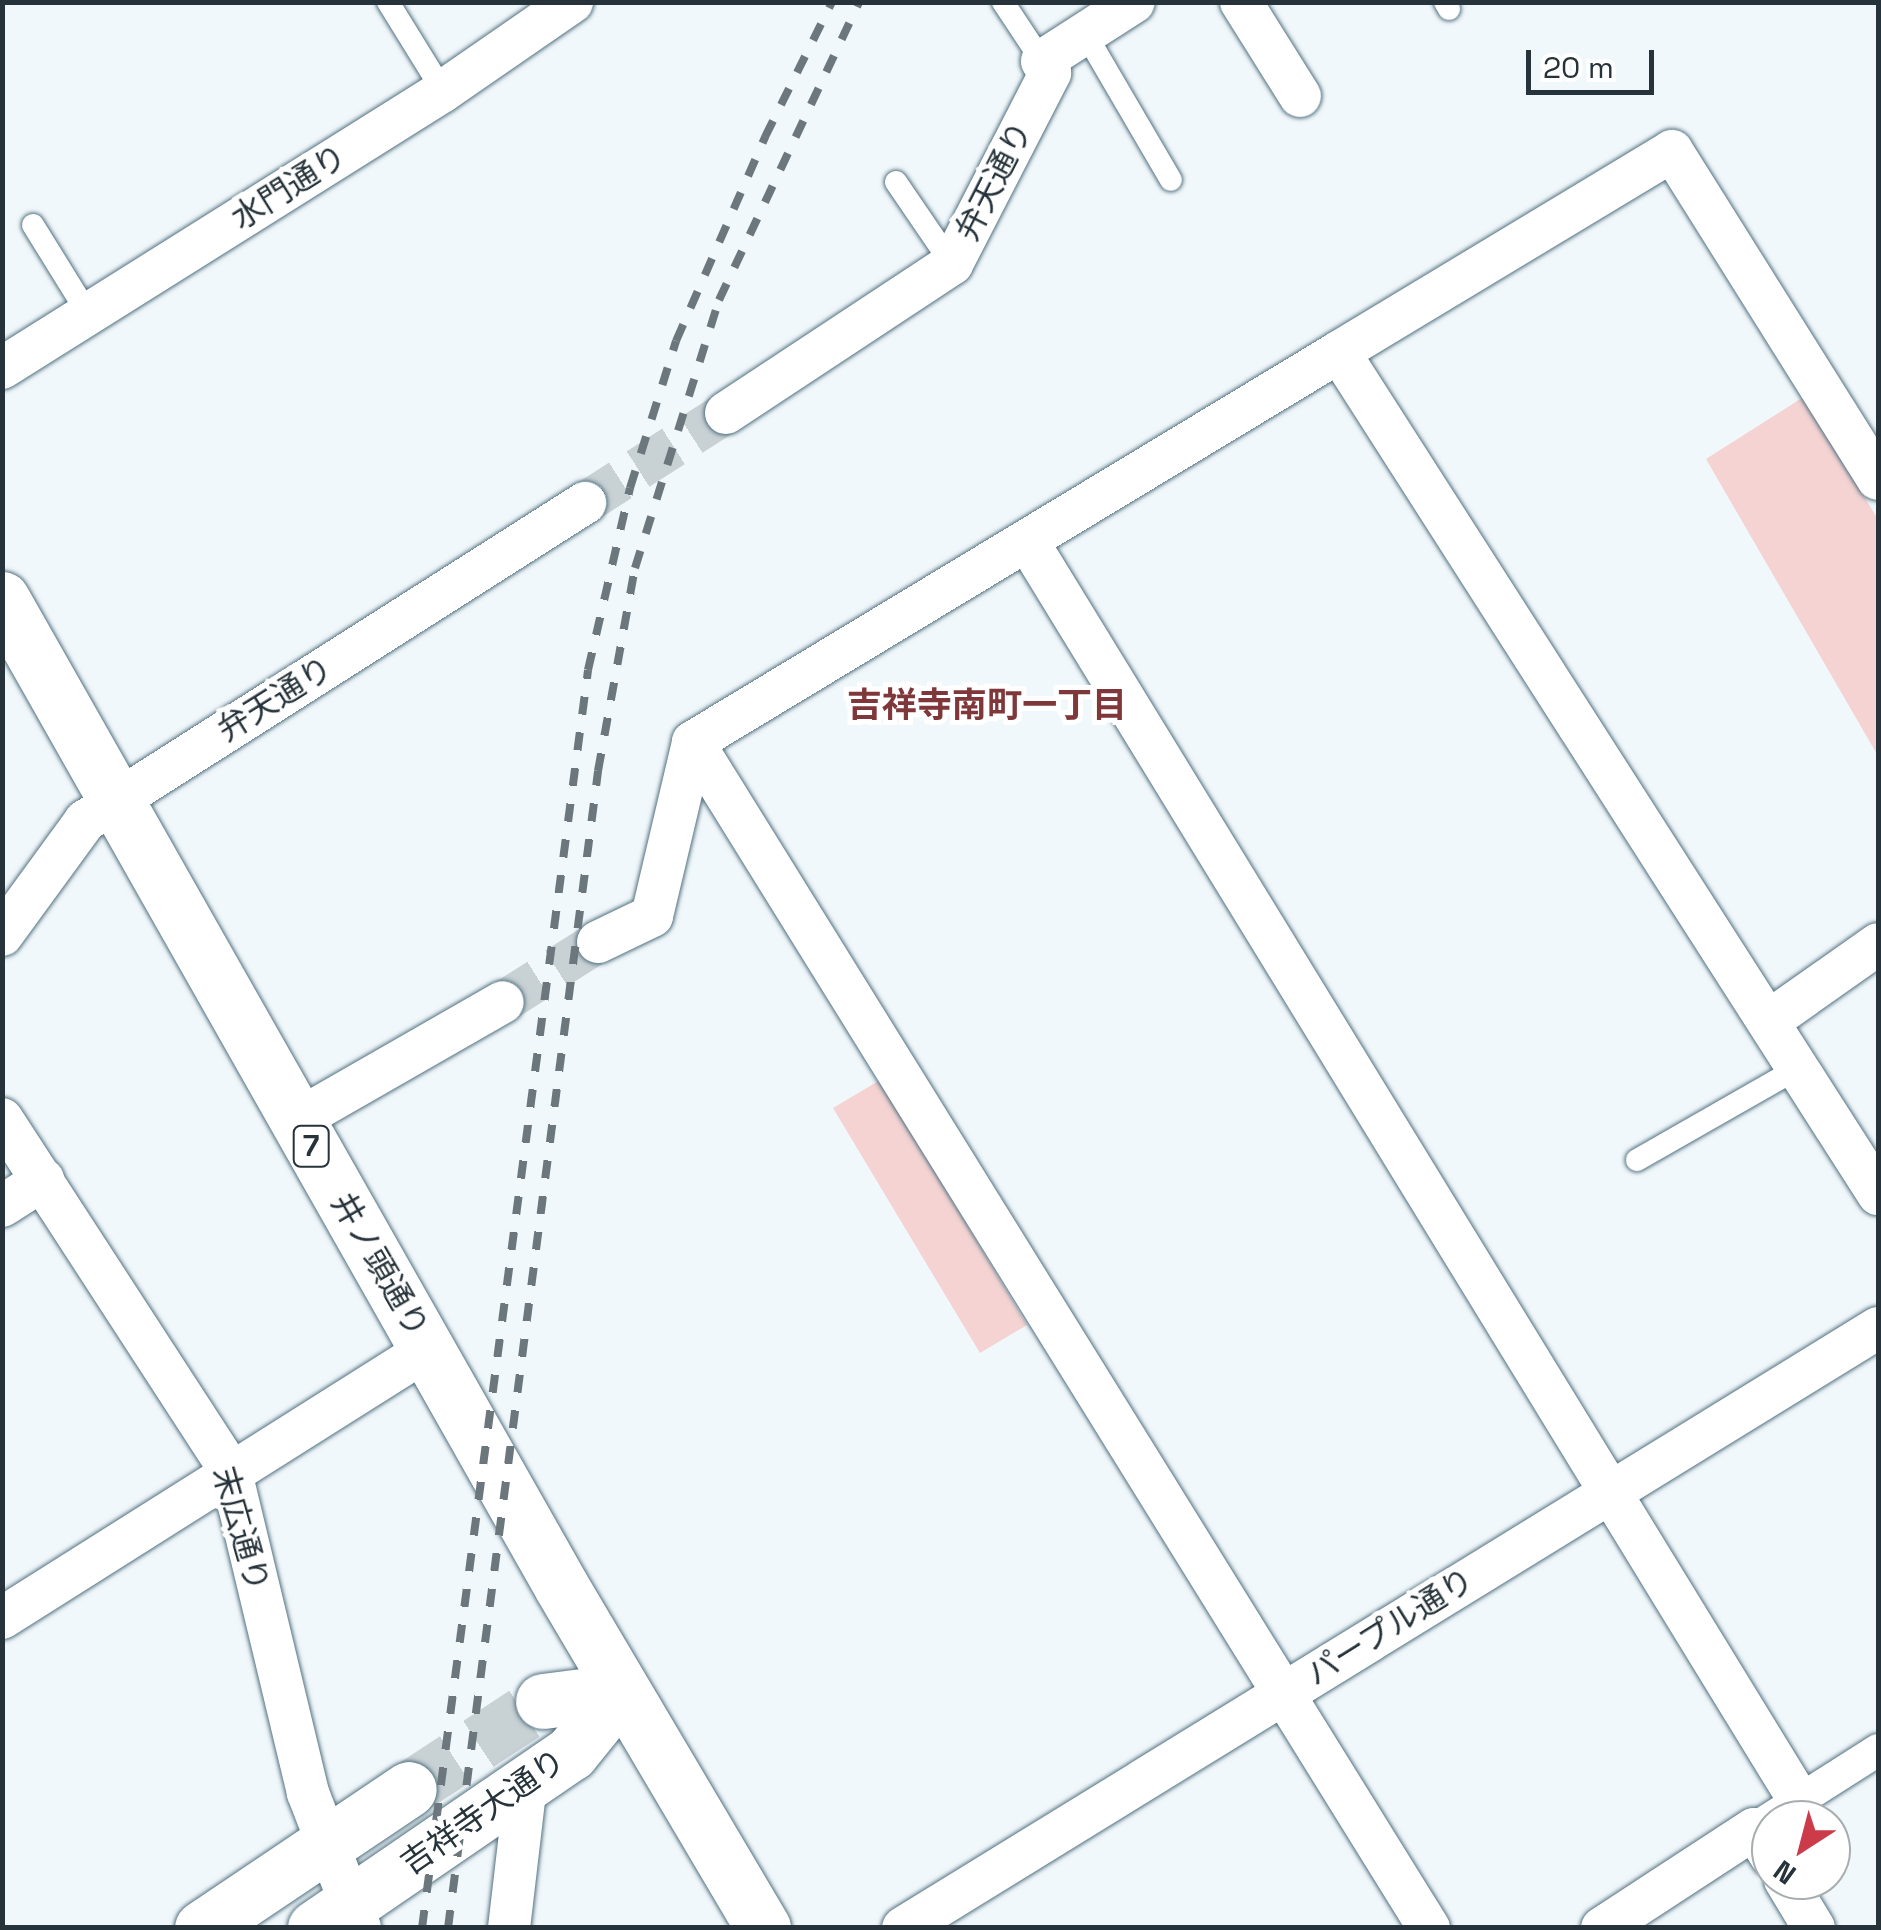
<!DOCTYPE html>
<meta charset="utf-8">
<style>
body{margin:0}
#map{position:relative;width:1881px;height:1930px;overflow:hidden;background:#f1f8fb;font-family:"Space Grotesk","Noto Sans JP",sans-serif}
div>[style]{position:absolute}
.green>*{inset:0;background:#f4d3d2}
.minor-tunnel>*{height:42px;margin-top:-21px;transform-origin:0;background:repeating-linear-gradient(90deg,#c8d1d4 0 42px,transparent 0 63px)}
.tertiary-tunnel>*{height:55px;margin-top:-27.5px;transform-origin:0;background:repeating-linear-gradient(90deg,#c8d1d4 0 55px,transparent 0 83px)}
.roads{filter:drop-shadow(0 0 2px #527180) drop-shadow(0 0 2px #527180)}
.service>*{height:22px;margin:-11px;padding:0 11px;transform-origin:11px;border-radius:11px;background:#fff}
.pedestrian>*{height:32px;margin:-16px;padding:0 16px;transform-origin:16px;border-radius:16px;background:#fff}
.minor>*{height:42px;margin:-21px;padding:0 21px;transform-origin:21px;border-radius:21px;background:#fff}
.tertiary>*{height:55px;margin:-27.5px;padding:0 27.5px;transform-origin:27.5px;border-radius:27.5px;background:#fff}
.primary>*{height:55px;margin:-27.5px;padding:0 27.5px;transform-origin:27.5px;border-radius:27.5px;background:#fff}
.rail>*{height:8px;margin-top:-4px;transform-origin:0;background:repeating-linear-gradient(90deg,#6c777d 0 18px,transparent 0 36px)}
span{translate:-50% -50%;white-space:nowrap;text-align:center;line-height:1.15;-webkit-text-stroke:10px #fff;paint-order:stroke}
.shield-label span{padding:2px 8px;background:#fff;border:2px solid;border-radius:8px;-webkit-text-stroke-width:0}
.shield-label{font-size:30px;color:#26333a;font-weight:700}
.street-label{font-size:32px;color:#26333a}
.neighbourhood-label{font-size:35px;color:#7f373a;font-weight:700}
.frame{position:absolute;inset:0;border:5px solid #26333a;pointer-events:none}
.north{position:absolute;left:1751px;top:1800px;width:100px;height:100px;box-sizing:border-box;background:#fff;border:2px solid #a8adb0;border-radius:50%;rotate:216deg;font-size:28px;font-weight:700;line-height:40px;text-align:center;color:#26333a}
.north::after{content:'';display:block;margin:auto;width:35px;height:45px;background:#cb3b4a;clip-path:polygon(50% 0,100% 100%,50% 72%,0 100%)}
.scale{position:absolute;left:1526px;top:50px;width:128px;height:45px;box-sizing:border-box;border:5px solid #26333a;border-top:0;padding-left:12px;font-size:30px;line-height:35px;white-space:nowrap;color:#26333a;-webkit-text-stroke:8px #fff;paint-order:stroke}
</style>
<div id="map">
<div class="green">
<div style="clip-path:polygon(1805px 396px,1877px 518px,1878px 756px,1706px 459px)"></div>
<div style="clip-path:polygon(880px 1080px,1027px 1325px,980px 1353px,833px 1108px)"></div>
</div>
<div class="minor-tunnel">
<div style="left:585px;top:503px;width:167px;rotate:-32.6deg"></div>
<div style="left:503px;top:1002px;width:112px;rotate:-32.3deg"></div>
</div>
<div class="tertiary-tunnel">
<div style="left:409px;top:1789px;width:160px;rotate:-33.3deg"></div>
</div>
<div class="roads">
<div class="service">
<div style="left:388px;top:2px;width:105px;rotate:58.3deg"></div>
<div style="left:1003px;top:2px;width:71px;rotate:56.5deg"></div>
<div style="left:1445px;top:2px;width:8px;rotate:60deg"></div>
<div style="left:1085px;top:33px;width:170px;rotate:59.7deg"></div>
<div style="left:896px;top:182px;width:99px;rotate:55.7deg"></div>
<div style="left:33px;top:225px;width:102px;rotate:58.2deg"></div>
<div style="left:1637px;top:1160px;width:185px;rotate:-29.7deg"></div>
</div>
<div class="pedestrian">
<div style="left:1754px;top:1829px;width:147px;rotate:-32.5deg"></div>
</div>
<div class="minor">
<div style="left:1241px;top:2px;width:111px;rotate:57.9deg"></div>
<div style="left:1339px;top:352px;width:389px;rotate:-31.1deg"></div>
<div style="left:1672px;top:151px;width:387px;rotate:57.9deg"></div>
<div style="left:2px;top:368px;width:521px;rotate:-32.13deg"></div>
<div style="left:443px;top:91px;width:157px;rotate:-34.6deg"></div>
<div style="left:726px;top:413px;width:271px;rotate:-33.4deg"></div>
<div style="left:952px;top:264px;width:215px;rotate:-62.8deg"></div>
<div style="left:1050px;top:73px;width:14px;rotate:-124deg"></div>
<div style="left:1042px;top:61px;width:109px;rotate:-32.7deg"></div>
<div style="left:1028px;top:542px;width:1475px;rotate:58.5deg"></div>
<div style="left:693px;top:742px;width:1396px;rotate:58.18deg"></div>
<div style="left:2px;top:935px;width:141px;rotate:-53.9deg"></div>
<div style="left:85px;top:821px;width:593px;rotate:-32.46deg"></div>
<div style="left:598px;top:942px;width:60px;rotate:-25.7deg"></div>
<div style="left:652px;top:916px;width:179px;rotate:-76.7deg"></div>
<div style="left:693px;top:742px;width:755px;rotate:-31.12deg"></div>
<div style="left:1339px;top:352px;width:1000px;rotate:57.37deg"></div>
<div style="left:1769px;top:1021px;width:133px;rotate:-35.2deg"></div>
<div style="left:2px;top:1119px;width:421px;rotate:57deg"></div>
<div style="left:231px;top:1472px;width:330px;rotate:76.5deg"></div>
<div style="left:308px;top:1793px;width:145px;rotate:68.9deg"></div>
<div style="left:297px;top:1120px;width:237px;rotate:-29.8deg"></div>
<div style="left:2px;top:1206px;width:49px;rotate:-32.4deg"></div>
<div style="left:2px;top:1618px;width:504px;rotate:-32.27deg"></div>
<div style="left:1785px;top:1880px;width:56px;rotate:58.9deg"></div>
<div style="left:509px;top:1928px;width:146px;rotate:-83.3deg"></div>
<div style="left:903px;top:1928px;width:1145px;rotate:-31.61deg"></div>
<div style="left:1602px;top:1928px;width:181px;rotate:-33.1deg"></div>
<div style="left:1754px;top:1829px;width:32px;rotate:58deg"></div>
</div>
<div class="tertiary">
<div style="left:543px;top:1701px;width:79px;rotate:-7.3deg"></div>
<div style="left:202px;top:1928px;width:249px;rotate:-33.9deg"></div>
<div style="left:315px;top:1928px;width:310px;rotate:-34.4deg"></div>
<div style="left:571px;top:1753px;width:80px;rotate:-51.1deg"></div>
</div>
<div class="primary">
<div style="left:2px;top:599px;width:1134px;rotate:60.47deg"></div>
<div style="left:561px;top:1586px;width:397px;rotate:59.4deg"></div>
</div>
</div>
<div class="rail">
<div style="left:422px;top:1928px;width:1269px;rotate:-82.48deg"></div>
<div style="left:588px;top:670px;width:187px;rotate:-77deg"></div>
<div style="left:630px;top:488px;width:154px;rotate:-72.6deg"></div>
<div style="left:676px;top:341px;width:223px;rotate:-66.4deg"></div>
<div style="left:765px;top:137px;width:151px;rotate:-63.6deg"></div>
<div style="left:448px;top:1928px;width:1167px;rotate:-82.61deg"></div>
<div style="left:598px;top:771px;width:206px;rotate:-79.7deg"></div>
<div style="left:635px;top:568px;width:281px;rotate:-72.6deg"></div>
<div style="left:719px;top:300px;width:329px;rotate:-64.8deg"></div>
</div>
<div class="shield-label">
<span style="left:311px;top:1146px">7</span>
</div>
<div class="street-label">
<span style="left:994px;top:181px;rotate:-63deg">弁天通り</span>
<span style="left:289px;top:187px;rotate:-32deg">水門通り</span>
<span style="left:275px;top:699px;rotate:-32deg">弁天通り</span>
<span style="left:380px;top:1265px;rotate:60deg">井ノ頭通り</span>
<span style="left:241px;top:1529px;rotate:74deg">末広通り</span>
<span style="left:1390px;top:1627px;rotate:-32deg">パープル通り</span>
<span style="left:483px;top:1812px;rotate:-35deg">吉祥寺大通り</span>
</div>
<div class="neighbourhood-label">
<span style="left:987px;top:705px">吉祥寺南町一丁目</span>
</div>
<div class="frame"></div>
<div class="north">N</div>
<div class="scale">20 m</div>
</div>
